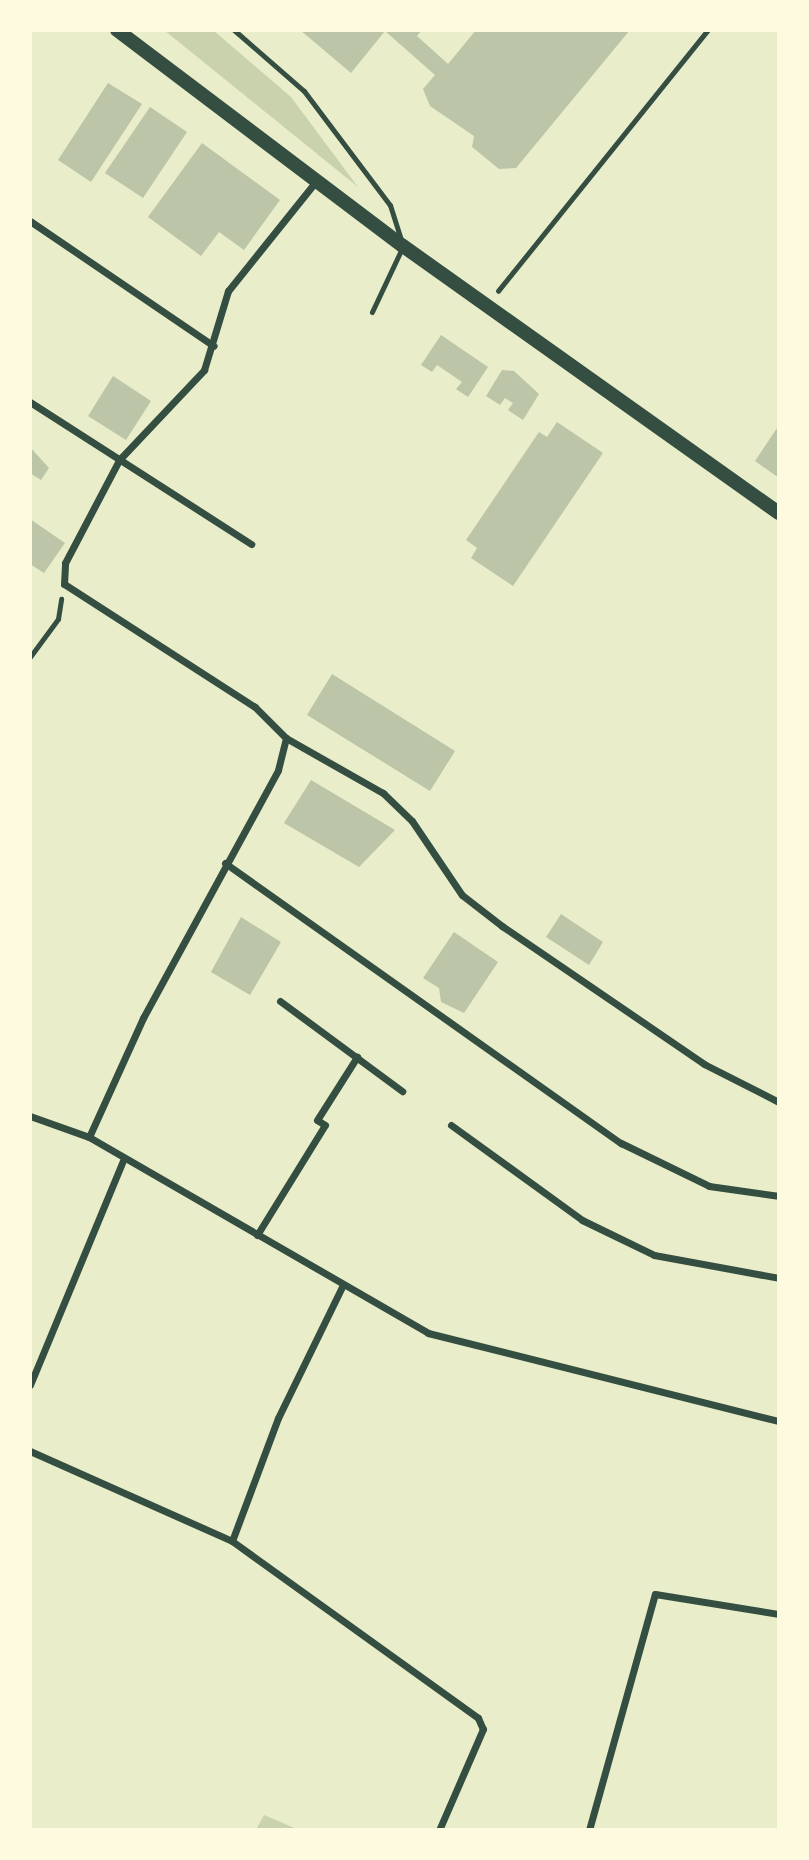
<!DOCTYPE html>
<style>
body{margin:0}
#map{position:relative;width:809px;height:1860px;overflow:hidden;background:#e9edc9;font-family:Barlow,sans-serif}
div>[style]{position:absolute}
.green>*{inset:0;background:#cad2ad}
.building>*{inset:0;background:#bcc5a7}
.path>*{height:4.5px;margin:-2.25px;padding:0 2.25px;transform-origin:2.25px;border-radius:2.25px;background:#344e41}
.service>*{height:5px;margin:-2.5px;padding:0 2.5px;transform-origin:2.5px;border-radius:2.5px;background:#344e41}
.minor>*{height:7px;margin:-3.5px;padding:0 3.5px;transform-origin:3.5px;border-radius:3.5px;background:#344e41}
.secondary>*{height:14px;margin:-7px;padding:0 7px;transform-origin:7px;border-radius:7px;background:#344e41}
span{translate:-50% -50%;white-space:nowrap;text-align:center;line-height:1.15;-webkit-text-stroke:6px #fefae0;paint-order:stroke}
.frame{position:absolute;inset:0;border:32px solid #fefae0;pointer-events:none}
</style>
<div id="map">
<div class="green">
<div style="clip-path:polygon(164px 30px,213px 30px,291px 97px,358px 187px)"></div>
<div style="clip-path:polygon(264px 1815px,299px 1830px,256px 1830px)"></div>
</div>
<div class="building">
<div style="clip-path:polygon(300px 30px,422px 30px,417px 36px,448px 64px,476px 30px,630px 30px,516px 168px,499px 169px,472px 147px,474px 136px,430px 106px,423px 89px,435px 75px,385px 31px,351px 73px)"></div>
<div style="clip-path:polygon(108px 83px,142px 104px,91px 182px,58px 160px)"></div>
<div style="clip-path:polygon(150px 107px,187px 132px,143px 198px,105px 173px)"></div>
<div style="clip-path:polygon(202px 143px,280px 200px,244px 250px,219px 232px,201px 256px,148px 217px)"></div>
<div style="clip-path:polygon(441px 335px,488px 367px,468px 397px,456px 389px,462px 382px,437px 365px,432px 372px,421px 365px)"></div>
<div style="clip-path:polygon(502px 370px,514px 371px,539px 394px,523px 420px,508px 410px,513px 403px,505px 398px,500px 405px,486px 396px)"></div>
<div style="clip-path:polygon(113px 376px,151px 401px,126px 440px,88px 416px)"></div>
<div style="clip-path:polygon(557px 422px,603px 453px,513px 586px,471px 558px,477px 548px,466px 540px,539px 432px,547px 437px)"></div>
<div style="clip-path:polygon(779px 425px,779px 478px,755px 461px)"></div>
<div style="clip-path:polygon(30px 447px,49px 468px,41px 480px,30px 473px)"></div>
<div style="clip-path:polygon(30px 519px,65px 543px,44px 573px,30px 564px)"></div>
<div style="clip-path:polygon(332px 674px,455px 751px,430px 791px,307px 715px)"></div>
<div style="clip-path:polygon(311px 780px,395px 830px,359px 867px,284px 823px)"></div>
<div style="clip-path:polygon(561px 914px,603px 942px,589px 965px,546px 937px)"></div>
<div style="clip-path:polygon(241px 917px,281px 942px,250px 995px,211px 972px)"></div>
<div style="clip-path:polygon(454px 932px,498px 962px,464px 1013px,441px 1002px,439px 988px,423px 978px)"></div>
</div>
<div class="path">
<div style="left:498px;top:291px;width:335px;rotate:-51.2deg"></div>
<div style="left:30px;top:657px;width:47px;rotate:-53.6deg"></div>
<div style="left:58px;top:619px;width:20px;rotate:-81deg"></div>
</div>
<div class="service">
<div style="left:234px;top:30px;width:93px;rotate:41.1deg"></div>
<div style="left:304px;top:91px;width:143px;rotate:53deg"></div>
<div style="left:390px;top:205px;width:43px;rotate:72.4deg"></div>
<div style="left:403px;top:246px;width:73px;rotate:115.2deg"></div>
</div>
<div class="minor">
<div style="left:30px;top:221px;width:222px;rotate:34.2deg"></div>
<div style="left:30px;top:402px;width:263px;rotate:32.7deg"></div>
<div style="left:286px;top:738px;width:112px;rotate:29.6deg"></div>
<div style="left:383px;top:793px;width:40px;rotate:44deg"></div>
<div style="left:412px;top:821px;width:89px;rotate:56deg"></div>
<div style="left:462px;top:895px;width:51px;rotate:37.8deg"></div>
<div style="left:502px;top:926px;width:245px;rotate:34.3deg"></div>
<div style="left:704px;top:1064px;width:84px;rotate:26.9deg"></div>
<div style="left:225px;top:863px;width:485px;rotate:35.3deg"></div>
<div style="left:621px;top:1143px;width:98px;rotate:26deg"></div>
<div style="left:709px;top:1186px;width:71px;rotate:8.1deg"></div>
<div style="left:280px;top:1001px;width:152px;rotate:36.4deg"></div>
<div style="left:30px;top:1116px;width:63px;rotate:19.6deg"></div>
<div style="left:89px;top:1137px;width:392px;rotate:30deg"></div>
<div style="left:428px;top:1333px;width:362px;rotate:14.1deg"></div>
<div style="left:451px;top:1125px;width:162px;rotate:35.9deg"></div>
<div style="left:582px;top:1220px;width:80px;rotate:25.9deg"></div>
<div style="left:654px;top:1255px;width:127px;rotate:10.4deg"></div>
<div style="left:89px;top:1137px;width:131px;rotate:-65.6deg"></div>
<div style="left:143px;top:1018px;width:282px;rotate:-61.4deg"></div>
<div style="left:278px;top:770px;width:33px;rotate:-76deg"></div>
<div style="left:286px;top:738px;width:44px;rotate:-135deg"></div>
<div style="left:255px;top:707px;width:227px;rotate:-147.2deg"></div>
<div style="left:64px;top:584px;width:21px;rotate:-87deg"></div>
<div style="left:65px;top:563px;width:116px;rotate:-62.3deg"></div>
<div style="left:119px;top:460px;width:124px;rotate:-46.6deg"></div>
<div style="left:204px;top:370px;width:83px;rotate:-73.1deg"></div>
<div style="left:228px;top:291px;width:141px;rotate:-51.3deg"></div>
<div style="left:257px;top:1235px;width:129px;rotate:-58.3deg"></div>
<div style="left:325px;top:1125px;width:9px;rotate:-148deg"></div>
<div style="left:317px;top:1120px;width:75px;rotate:-57.6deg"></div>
<div style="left:30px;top:1385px;width:243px;rotate:-67.5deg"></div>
<div style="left:30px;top:1451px;width:221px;rotate:24deg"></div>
<div style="left:232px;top:1541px;width:303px;rotate:35.7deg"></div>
<div style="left:478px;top:1718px;width:12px;rotate:66deg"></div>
<div style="left:483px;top:1729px;width:110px;rotate:113.5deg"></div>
<div style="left:232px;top:1541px;width:131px;rotate:-69.5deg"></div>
<div style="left:278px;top:1418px;width:146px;rotate:-64deg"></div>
<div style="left:589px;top:1830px;width:245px;rotate:-74.4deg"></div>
<div style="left:655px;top:1594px;width:126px;rotate:9.2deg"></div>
</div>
<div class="secondary">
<div style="left:117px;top:30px;width:358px;rotate:37.1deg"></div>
<div style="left:403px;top:246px;width:461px;rotate:35.4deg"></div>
</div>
<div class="frame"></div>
</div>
